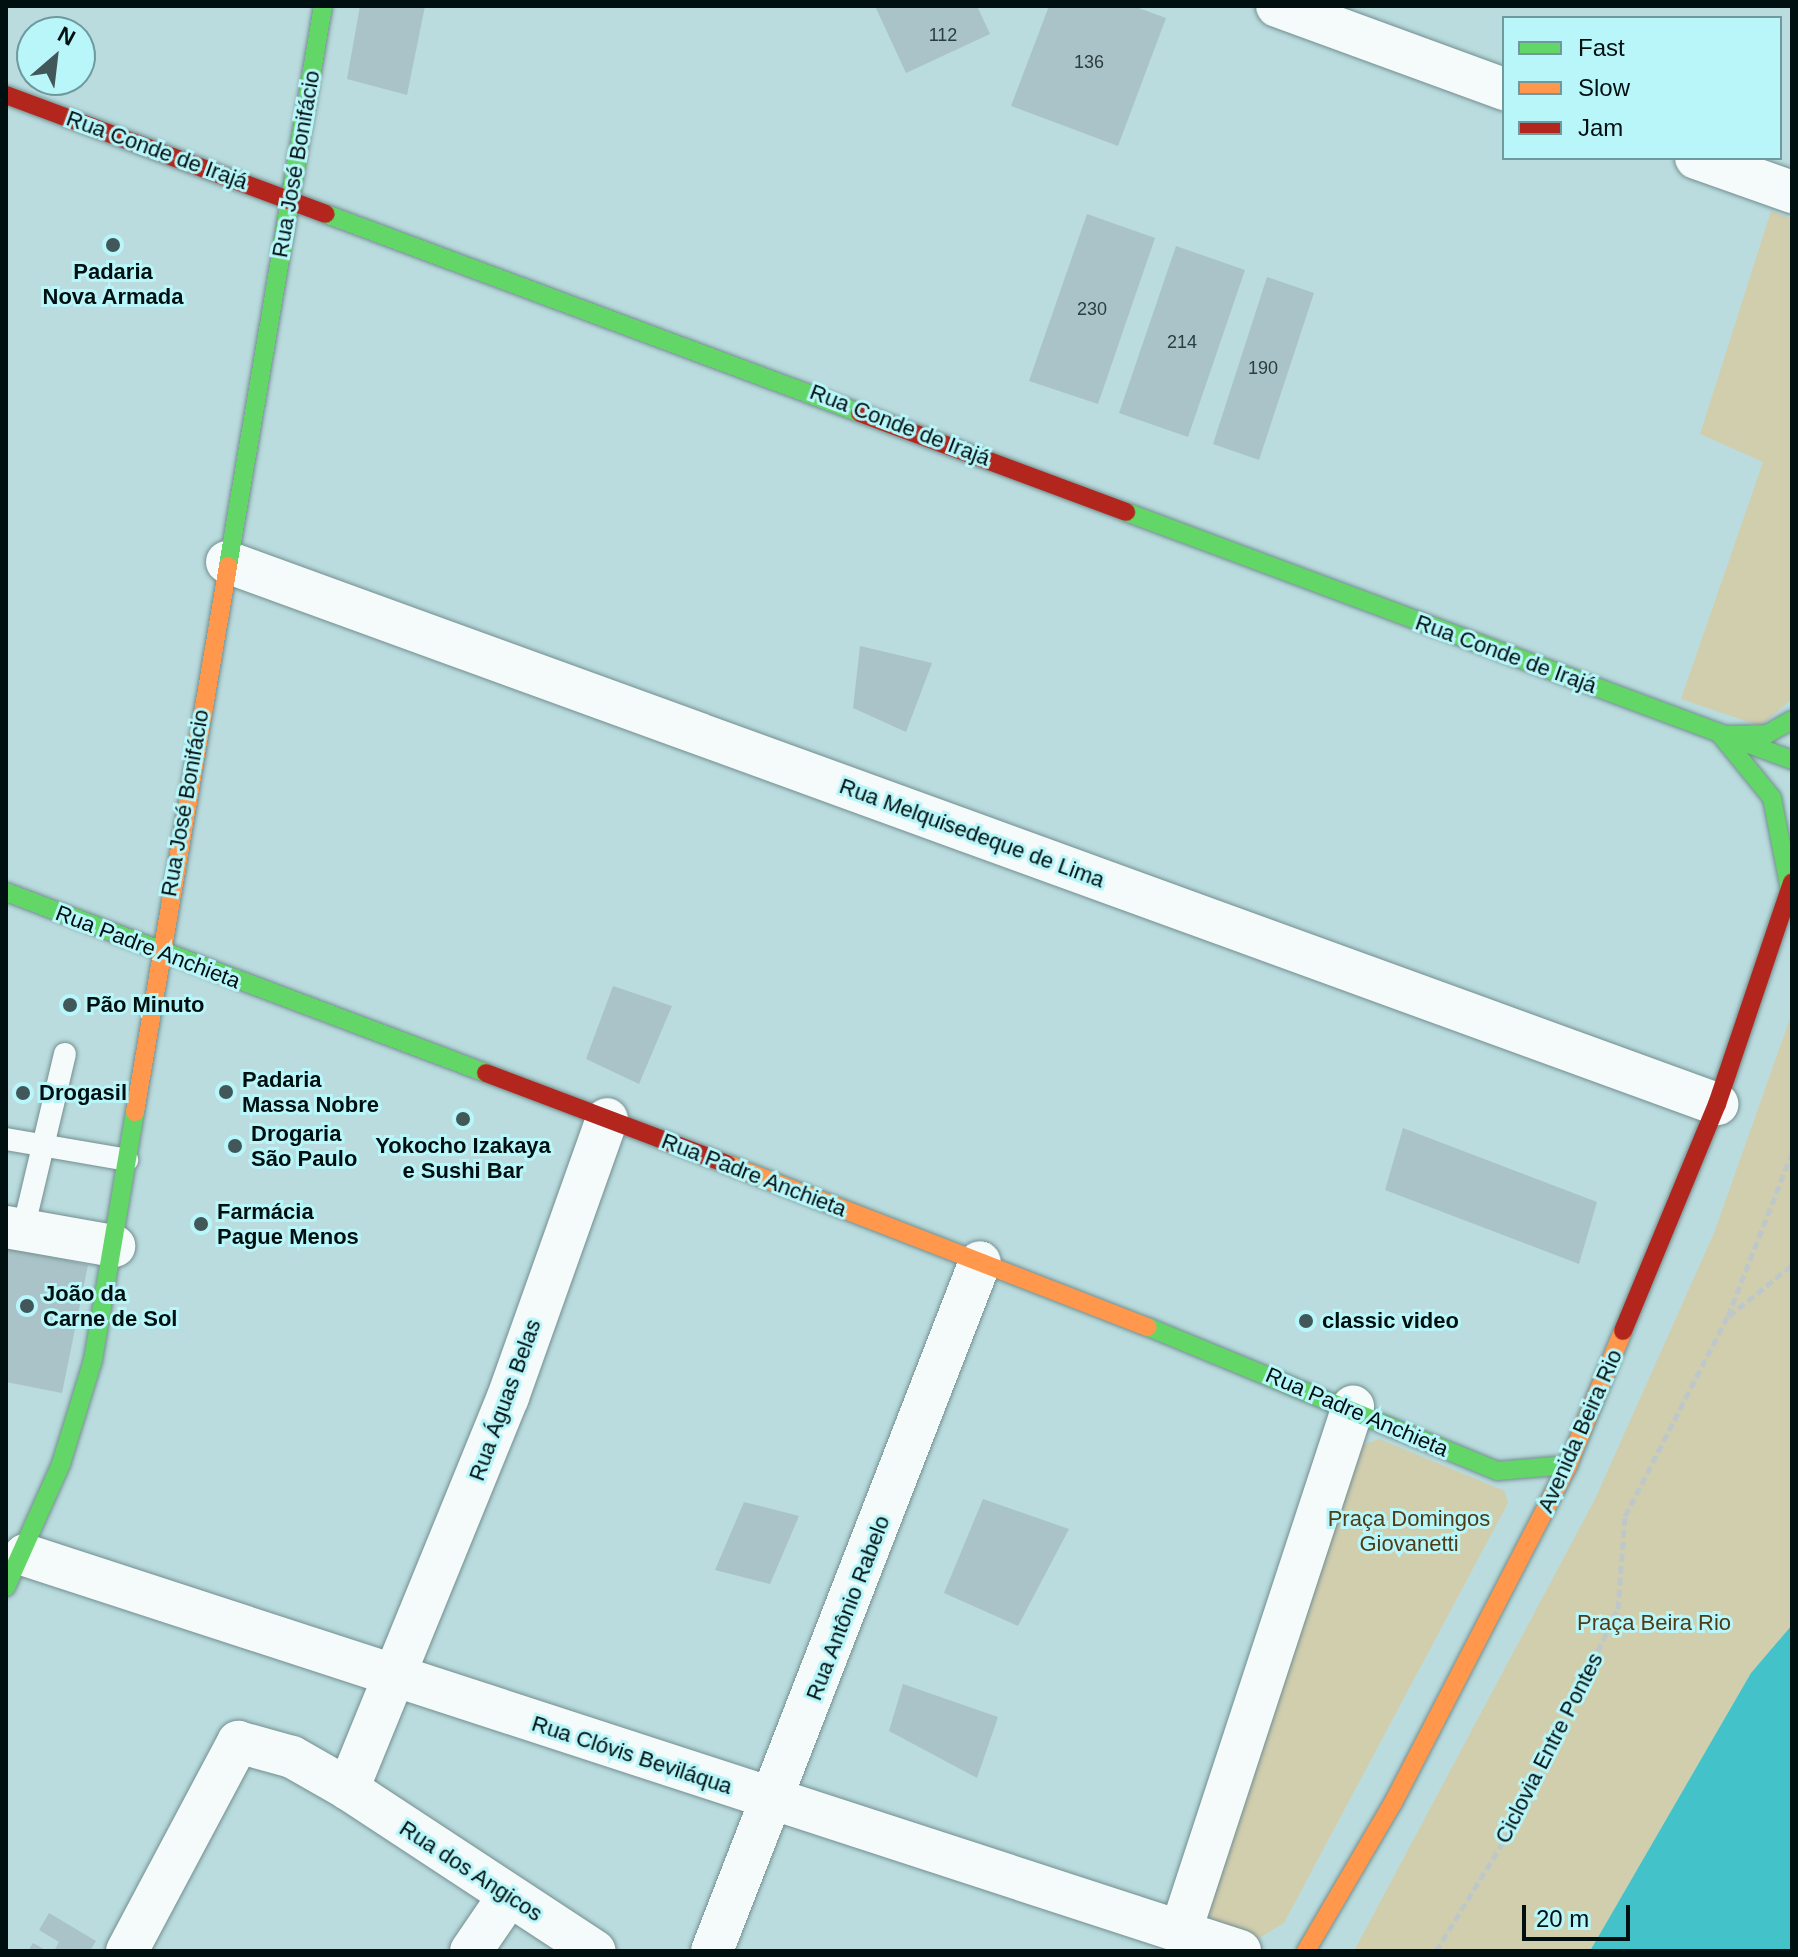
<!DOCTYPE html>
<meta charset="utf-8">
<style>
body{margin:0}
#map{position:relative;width:1798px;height:1957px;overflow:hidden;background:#badcde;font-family:Helvetica,sans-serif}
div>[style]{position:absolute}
.green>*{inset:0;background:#d1ceae}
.water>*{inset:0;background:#44c2c9}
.building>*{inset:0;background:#aac3c8}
.path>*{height:5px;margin-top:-2.5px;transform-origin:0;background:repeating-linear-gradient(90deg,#bec8c9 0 8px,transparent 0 12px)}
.roads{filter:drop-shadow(0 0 2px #738e90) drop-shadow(0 0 2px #738e90)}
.lane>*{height:22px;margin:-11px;padding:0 11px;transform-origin:11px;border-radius:11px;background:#f5fafa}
.street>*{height:42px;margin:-21px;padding:0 21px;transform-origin:21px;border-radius:21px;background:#f5fafa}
.fast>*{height:18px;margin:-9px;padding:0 9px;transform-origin:9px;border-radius:9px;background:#63d668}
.slow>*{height:18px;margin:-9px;padding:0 9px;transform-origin:9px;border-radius:9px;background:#ff974d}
.jam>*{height:18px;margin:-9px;padding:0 9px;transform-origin:9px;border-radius:9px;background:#b3261e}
.dots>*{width:22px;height:22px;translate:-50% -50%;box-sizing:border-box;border:4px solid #b8f6fa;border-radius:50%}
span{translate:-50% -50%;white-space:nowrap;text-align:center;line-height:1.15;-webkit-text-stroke:6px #b8f6fa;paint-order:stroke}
.number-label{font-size:18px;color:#2a3d3f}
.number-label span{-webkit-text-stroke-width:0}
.street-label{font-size:22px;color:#001011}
.poi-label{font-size:22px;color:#001011;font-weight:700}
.left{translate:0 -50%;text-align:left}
.park-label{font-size:22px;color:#4f3b16}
.frame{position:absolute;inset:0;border:8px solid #001011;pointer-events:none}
.legend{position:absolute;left:1502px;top:16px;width:280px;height:144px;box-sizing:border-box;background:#b8f6fa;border:2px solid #6e9a9d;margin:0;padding:10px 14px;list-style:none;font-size:24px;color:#001011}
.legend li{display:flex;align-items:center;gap:16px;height:40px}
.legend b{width:40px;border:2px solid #6e9a9d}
.north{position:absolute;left:16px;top:16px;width:80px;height:80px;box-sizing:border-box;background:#b8f6fa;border:2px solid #6e9a9d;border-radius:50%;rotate:28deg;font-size:22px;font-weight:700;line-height:32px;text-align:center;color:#001011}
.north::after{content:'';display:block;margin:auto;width:28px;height:36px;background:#415759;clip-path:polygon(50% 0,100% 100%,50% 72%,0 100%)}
.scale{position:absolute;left:1522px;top:1905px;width:108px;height:36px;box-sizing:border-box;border:4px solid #001011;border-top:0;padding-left:10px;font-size:24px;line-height:28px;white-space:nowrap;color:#001011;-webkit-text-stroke:6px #b8f6fa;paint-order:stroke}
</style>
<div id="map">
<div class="green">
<div style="clip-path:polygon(1771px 211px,1792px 219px,1792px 699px,1760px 726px,1681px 699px,1763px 462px,1700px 434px)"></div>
<div style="clip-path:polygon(1792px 1013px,1792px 1625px,1751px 1673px,1590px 1951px,1354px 1951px,1595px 1499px,1714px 1233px)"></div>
<div style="clip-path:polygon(1379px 1439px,1505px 1491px,1508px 1503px,1284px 1923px,1256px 1940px,1207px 1917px,1362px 1445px)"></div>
</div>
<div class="water">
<div style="clip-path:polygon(1792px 1625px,1792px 1951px,1590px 1951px,1751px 1673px)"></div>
</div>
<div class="building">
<div style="clip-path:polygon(360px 6px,425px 6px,407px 95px,347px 79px)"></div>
<div style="clip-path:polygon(875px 6px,977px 6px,990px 34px,906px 73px)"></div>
<div style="clip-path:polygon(1049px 6px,1133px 6px,1166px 18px,1118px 146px,1011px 106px)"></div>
<div style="clip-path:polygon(1087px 214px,1155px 238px,1098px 404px,1029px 381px)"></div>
<div style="clip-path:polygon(1176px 246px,1245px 270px,1188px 437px,1119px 413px)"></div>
<div style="clip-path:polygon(1267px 277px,1314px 293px,1259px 460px,1213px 444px)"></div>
<div style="clip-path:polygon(860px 646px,932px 663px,906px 732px,853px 708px)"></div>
<div style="clip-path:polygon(613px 986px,672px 1006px,639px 1084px,586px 1059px)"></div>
<div style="clip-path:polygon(1403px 1128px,1597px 1202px,1579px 1264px,1385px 1190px)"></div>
<div style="clip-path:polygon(6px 1247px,88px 1265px,62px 1393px,6px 1382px)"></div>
<div style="clip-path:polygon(983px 1499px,1069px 1529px,1018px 1626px,944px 1593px)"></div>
<div style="clip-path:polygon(744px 1502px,799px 1516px,770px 1584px,715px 1570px)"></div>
<div style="clip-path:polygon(903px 1684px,998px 1717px,977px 1778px,889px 1731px)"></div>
<div style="clip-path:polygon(49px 1913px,96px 1941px,90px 1951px,54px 1951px,59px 1942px,39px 1930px)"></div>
<div style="clip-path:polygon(33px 1943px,47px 1951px,28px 1951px)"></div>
</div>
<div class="path">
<div style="left:1729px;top:1316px;width:81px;rotate:-39deg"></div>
<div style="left:1436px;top:1951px;width:149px;rotate:-58.4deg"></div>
<div style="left:1514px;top:1824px;width:239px;rotate:-64.2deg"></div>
<div style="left:1618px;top:1609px;width:93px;rotate:-85.7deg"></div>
<div style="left:1625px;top:1516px;width:225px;rotate:-62.8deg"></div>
<div style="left:1728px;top:1316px;width:175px;rotate:-68.6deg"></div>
</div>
<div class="roads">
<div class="lane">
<div style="left:6px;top:1139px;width:123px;rotate:9.8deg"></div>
<div style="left:23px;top:1230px;width:181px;rotate:-76.6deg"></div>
</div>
<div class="street">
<div style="left:1277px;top:6px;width:242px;rotate:20.1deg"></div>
<div style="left:1696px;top:158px;width:102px;rotate:19.5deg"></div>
<div style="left:227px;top:562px;width:1586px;rotate:19.99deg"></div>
<div style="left:6px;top:1227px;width:110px;rotate:10deg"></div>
<div style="left:25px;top:1555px;width:1278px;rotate:18.05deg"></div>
<div style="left:348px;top:1789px;width:423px;rotate:-67.8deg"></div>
<div style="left:508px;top:1397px;width:295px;rotate:-70.4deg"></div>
<div style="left:1181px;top:1930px;width:551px;rotate:-71.8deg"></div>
<div style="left:127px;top:1951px;width:237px;rotate:-62deg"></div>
<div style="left:238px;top:1742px;width:56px;rotate:15.5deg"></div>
<div style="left:292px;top:1757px;width:64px;rotate:29.7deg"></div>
<div style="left:348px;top:1789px;width:295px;rotate:33.3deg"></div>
<div style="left:471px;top:1951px;width:65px;rotate:-55.6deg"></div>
<div style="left:712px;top:1951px;width:739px;rotate:-68.75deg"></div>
</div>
<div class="fast">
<div style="left:326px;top:214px;width:570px;rotate:20.44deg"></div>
<div style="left:1126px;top:512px;width:711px;rotate:20.42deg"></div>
<div style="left:228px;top:566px;width:568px;rotate:-80.37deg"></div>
<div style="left:1720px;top:734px;width:82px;rotate:50.9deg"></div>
<div style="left:1772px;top:798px;width:94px;rotate:78.9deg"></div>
<div style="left:1728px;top:735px;width:39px;rotate:-1deg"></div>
<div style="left:1767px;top:734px;width:29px;rotate:-29deg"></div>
<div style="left:6px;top:892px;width:513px;rotate:20.66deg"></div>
<div style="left:1148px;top:1327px;width:378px;rotate:22.4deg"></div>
<div style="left:1497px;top:1471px;width:71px;rotate:-4.8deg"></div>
<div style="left:6px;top:1587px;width:135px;rotate:-65.9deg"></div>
<div style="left:61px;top:1464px;width:109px;rotate:-72.9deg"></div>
<div style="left:93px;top:1360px;width:252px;rotate:-80.4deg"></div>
</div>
<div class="slow">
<div style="left:135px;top:1112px;width:554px;rotate:-80.33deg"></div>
<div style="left:727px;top:1164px;width:451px;rotate:21.2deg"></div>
<div style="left:1306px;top:1951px;width:172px;rotate:-59.6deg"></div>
<div style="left:1393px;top:1803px;width:381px;rotate:-62.6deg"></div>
<div style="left:1568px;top:1465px;width:145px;rotate:-67.7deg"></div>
</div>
<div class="jam">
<div style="left:6px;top:95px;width:341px;rotate:20.4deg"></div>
<div style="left:860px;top:413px;width:284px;rotate:20.4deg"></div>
<div style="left:486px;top:1073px;width:258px;rotate:20.7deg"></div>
<div style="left:1623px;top:1331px;width:246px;rotate:-67.5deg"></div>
<div style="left:1717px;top:1104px;width:234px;rotate:-71.3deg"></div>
</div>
</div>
<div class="dots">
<div style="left:113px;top:245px;background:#415759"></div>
<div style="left:70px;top:1005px;background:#415759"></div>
<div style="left:226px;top:1092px;background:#415759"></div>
<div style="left:23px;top:1093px;background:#415759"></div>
<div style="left:463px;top:1119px;background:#415759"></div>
<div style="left:235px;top:1146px;background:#415759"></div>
<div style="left:201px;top:1224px;background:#415759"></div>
<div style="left:27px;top:1306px;background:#415759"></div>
<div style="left:1306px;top:1321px;background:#415759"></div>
</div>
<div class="number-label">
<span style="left:943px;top:35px">112</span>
<span style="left:1089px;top:62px">136</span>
<span style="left:1092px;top:309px">230</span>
<span style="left:1182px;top:342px">214</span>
<span style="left:1263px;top:368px">190</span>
</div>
<div class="street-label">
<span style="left:157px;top:150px;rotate:20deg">Rua Conde de Irajá</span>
<span style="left:296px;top:164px;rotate:-80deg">Rua José Bonifácio</span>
<span style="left:900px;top:425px;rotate:21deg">Rua Conde de Irajá</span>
<span style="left:1506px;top:654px;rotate:20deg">Rua Conde de Irajá</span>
<span style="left:185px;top:803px;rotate:-80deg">Rua José Bonifácio</span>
<span style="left:972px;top:833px;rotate:20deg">Rua Melquisedeque de Lima</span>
<span style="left:148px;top:947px;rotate:21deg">Rua Padre Anchieta</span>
<span style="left:754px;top:1175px;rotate:21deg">Rua Padre Anchieta</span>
<span style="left:505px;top:1400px;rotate:-70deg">Rua Águas Belas</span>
<span style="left:1357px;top:1412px;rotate:23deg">Rua Padre Anchieta</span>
<span style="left:1580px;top:1431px;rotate:-66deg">Avenida Beira Rio</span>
<span style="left:848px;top:1608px;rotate:-69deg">Rua Antônio Rabelo</span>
<span style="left:1549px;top:1748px;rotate:-63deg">Ciclovia Entre Pontes</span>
<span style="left:632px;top:1755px;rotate:18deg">Rua Clóvis Beviláqua</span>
<span style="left:471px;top:1871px;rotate:33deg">Rua dos Angicos</span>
</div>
<div class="poi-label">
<span style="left:113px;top:284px">Padaria<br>Nova Armada</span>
<span class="left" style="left:86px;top:1005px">Pão Minuto</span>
<span class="left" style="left:242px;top:1092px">Padaria<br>Massa Nobre</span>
<span class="left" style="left:39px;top:1093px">Drogasil</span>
<span class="left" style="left:251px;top:1146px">Drogaria<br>São Paulo</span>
<span style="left:463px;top:1158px">Yokocho Izakaya<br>e Sushi Bar</span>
<span class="left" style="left:217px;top:1224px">Farmácia<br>Pague Menos</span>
<span class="left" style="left:43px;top:1306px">João da<br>Carne de Sol</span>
<span class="left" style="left:1322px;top:1321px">classic video</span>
</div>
<div class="park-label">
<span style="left:1409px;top:1531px">Praça Domingos<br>Giovanetti</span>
<span style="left:1654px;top:1623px">Praça Beira Rio</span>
</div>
<div class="frame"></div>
<ul class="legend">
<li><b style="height:10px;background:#63d668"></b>Fast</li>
<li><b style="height:10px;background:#ff974d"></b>Slow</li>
<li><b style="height:10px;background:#b3261e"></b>Jam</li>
</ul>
<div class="north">N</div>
<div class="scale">20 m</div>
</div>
